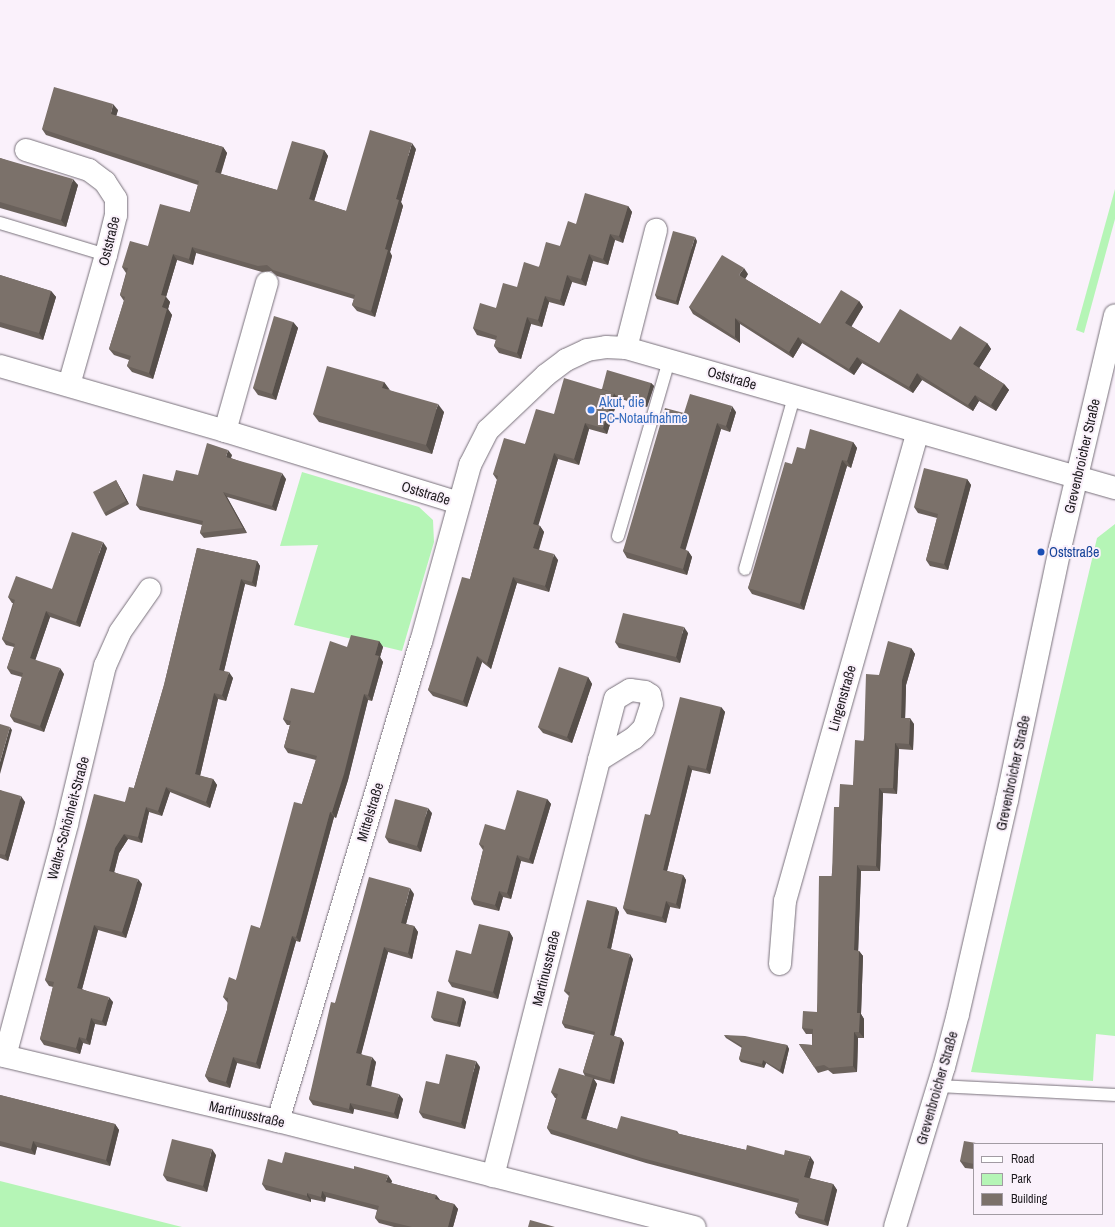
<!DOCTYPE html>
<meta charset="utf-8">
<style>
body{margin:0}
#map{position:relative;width:1115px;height:1227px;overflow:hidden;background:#faf1fb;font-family:"Archivo Narrow",sans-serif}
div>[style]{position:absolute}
.green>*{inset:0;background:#b5f5b6}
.roads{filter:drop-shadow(0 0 1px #78717a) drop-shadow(0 0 1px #78717a)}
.lane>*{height:12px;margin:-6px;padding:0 6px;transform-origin:6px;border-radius:6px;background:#fff}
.street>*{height:22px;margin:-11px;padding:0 11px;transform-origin:11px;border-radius:11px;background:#fff}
.secondary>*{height:22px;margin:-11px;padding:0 11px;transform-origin:11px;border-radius:11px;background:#fff}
.wall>*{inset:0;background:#6a615b}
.shaded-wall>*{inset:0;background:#564f4a}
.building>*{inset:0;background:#7b716a}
.dots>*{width:11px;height:11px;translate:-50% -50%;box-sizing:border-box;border:2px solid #faf1fb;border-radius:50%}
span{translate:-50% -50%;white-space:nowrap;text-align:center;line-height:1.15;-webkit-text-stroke:4px #faf1fb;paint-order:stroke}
.street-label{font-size:14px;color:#1d1a1e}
.shop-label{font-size:14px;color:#366cbe}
.left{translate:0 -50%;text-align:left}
.transit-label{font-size:14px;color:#164399}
.legend{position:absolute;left:973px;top:1143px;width:130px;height:72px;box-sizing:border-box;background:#faf1fb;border:1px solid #a29ba3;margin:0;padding:5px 7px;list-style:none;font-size:12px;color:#1d1a1e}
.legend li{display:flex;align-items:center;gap:8px;height:20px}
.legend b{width:20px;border:1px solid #a29ba3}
</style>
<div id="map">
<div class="green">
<div style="clip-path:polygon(1115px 189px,1115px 219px,1084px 333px,1076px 330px)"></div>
<div style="clip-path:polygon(302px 472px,419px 507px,433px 520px,434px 542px,402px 651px,294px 625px,318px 545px,280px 546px)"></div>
<div style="clip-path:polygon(1115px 524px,1115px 1036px,1096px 1034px,1093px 1081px,971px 1072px,1097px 538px)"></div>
<div style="clip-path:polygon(0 1181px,182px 1227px,0 1227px)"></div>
</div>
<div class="roads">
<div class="lane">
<div style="left:0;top:223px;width:111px;rotate:16.8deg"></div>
<div style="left:618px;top:536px;width:183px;rotate:-73.8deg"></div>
<div style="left:745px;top:569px;width:179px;rotate:-74.1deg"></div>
<div style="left:939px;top:1086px;width:176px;rotate:2.9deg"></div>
</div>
<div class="street">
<div style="left:26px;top:150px;width:66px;rotate:17.6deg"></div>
<div style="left:89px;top:170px;width:20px;rotate:37deg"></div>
<div style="left:105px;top:182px;width:20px;rotate:57deg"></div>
<div style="left:116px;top:199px;width:16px;rotate:90deg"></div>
<div style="left:116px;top:215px;width:41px;rotate:104deg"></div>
<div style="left:106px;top:255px;width:135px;rotate:105.9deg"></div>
<div style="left:626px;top:348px;width:122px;rotate:-75.7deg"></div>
<div style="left:0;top:366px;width:234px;rotate:16.1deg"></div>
<div style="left:225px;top:431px;width:245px;rotate:17.1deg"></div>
<div style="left:225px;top:431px;width:154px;rotate:-74.2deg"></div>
<div style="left:780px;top:964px;width:63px;rotate:-85.5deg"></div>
<div style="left:785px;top:901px;width:486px;rotate:-74.2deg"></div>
<div style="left:0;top:1055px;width:286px;rotate:13.4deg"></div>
<div style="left:278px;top:1121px;width:430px;rotate:14.3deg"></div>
<div style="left:5px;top:1056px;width:240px;rotate:-75deg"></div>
<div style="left:67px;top:824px;width:163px;rotate:-76.5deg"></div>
<div style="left:105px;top:666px;width:37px;rotate:-66deg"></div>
<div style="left:120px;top:632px;width:52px;rotate:-55.1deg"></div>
<div style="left:278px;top:1121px;width:500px;rotate:-73.4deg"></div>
<div style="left:421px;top:642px;width:184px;rotate:-74.5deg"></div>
<div style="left:470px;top:465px;width:39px;rotate:-63deg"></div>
<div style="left:488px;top:430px;width:80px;rotate:-43.5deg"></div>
<div style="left:546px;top:375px;width:25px;rotate:-37deg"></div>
<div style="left:566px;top:360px;width:23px;rotate:-25deg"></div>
<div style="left:587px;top:350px;width:19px;rotate:-9deg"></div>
<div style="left:606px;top:347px;width:20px;rotate:3deg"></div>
<div style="left:626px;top:348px;width:509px;rotate:15.98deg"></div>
<div style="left:493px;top:1176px;width:429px;rotate:-75.7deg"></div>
<div style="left:599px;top:760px;width:41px;rotate:-32.2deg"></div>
<div style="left:634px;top:738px;width:14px;rotate:-45deg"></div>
<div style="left:644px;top:728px;width:25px;rotate:-72deg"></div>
<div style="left:652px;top:704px;width:9px;rotate:-103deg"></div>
<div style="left:650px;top:695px;width:6px;rotate:-149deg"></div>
<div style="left:645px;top:692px;width:15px;rotate:-172deg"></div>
<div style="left:630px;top:690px;width:17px;rotate:149deg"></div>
<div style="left:615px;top:699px;width:63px;rotate:104.7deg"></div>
</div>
<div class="secondary">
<div style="left:895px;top:1227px;width:167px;rotate:-73deg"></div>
<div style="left:944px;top:1067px;width:55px;rotate:-75.2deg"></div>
<div style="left:958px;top:1014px;width:220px;rotate:-77.1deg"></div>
<div style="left:1007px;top:800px;width:258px;rotate:-78.1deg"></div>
<div style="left:1060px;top:548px;width:239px;rotate:-76.7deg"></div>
</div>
</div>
<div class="wall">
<div style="clip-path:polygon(118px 110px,116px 116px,223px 147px,227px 153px,221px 174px,277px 190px,324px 150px,328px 156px,314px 201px,346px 211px,416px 149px,401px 202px,403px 206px,390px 252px,392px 256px,375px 317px,357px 311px,352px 305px,354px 299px,277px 276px,271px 271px,262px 272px,196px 253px,193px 265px,177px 260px,166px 297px,170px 302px,168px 309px,172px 315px,153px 379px,132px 372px,127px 366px,129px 360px,114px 355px,109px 349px,124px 301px,120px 295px,126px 273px,122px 267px,148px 246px,190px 212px,198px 185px,46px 135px,42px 129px)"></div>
<div style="clip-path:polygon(0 158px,78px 185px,66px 227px,0 208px)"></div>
<div style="clip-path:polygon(628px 206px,632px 212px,623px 243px,615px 240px,608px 265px,593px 261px,586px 286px,572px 282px,564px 306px,549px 302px,542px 327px,531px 324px,521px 359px,499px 353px,494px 346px,496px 340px,477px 335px,473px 328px,496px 308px,560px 246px,576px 224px)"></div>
<div style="clip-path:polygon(697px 241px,678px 305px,657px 299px,655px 295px)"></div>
<div style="clip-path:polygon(748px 274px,745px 279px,820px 324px,859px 301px,863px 307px,851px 326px,879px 343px,951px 340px,987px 343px,991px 349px,979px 368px,1004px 384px,1009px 390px,996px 411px,979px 401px,973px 411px,922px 380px,913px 393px,862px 363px,854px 375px,802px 343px,793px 358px,740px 324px,740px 343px,693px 314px,689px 307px)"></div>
<div style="clip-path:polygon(0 275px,51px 291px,56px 297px,43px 340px,0 327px)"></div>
<div style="clip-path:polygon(293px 322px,298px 328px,276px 400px,258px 395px,253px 388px)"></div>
<div style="clip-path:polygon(384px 382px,389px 390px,444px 412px,432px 454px,319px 422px,313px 414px)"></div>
<div style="clip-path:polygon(651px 383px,654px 386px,647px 407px,618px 398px,607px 434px,589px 429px,579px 465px,558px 459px,538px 525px,540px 526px,544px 532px,539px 550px,558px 560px,549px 592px,517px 583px,491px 669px,482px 662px,467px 707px,433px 696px,428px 690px,470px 579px,497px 480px,493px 474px,525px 444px,554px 414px,601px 389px)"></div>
<div style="clip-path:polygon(736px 412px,730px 432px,721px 429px,685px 550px,688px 551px,692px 557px,687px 575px,627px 558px,623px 551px,684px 413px)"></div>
<div style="clip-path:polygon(853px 442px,857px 448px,851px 468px,847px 466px,804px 610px,752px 594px,748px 588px,792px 464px,805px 449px)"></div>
<div style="clip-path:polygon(232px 455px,231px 458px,286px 479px,276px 511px,227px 497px,247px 533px,204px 538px,200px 533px,202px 525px,140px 510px,136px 505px,173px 481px,198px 475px)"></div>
<div style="clip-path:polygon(967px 479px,971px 485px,948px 570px,930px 566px,926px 560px,937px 518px,918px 513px,914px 507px)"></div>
<div style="clip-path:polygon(116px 480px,129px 504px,106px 516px,104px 513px)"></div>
<div style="clip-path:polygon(107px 548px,80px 627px,50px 617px,35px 660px,64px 674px,44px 732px,14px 722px,10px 716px,22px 677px,11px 674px,7px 668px,14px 647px,6px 645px,2px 639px,13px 603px,12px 603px,8px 597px,52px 589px)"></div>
<div style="clip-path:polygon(197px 548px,257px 561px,260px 566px,256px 587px,245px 584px,224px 671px,233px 678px,226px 701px,218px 699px,200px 776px,213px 779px,217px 785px,210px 808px,170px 792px,162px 816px,149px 812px,142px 843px,128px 839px,119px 853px,114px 872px,142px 884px,135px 909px,126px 938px,98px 930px,82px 989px,113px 1002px,106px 1026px,95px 1024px,90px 1045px,83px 1043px,80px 1054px,44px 1045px,40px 1039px,53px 987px,49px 986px,45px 980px,125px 802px,134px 788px,164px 685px)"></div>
<div style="clip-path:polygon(688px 633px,680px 663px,619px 648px,615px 642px)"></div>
<div style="clip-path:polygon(379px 641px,383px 647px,380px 657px,383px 662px,372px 701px,368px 700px,348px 780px,336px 818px,334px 817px,300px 942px,296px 941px,260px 1069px,237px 1063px,230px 1088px,209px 1082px,205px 1076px,227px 1010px,228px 1003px,223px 997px,236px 980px,260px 928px,302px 804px,316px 760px,288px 753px,284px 747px,290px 725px,287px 725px,283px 719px,314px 693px,347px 647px)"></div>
<div style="clip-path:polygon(911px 648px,915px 654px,906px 685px,905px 718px,914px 724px,913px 750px,899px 749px,897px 794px,883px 793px,880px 871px,861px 871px,858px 951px,859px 951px,863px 956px,861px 1014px,864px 1019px,864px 1038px,858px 1038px,857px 1072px,833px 1074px,828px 1070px,818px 1073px,799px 1044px,812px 1045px,812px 1034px,806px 1034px,802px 1028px,817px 1012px,839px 807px,853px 785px,879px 675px)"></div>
<div style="clip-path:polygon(588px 677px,592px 684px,572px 743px,543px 733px,538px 727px)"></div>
<div style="clip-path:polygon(721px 707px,725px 712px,710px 774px,692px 770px,667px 871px,683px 875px,686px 880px,680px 909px,670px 907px,666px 923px,627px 914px,623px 908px,650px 815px)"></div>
<div style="clip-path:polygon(0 790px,25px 802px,8px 861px,0 858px)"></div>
<div style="clip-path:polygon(547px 799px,551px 804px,533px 864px,521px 861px,511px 899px,503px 897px,499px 911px,474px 905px,471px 899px,483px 850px,479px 844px,505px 830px)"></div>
<div style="clip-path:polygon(432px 813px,421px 852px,389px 843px,385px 837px)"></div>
<div style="clip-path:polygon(414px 894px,406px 924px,414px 926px,418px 932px,412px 959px,388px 952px,361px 1054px,376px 1062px,371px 1087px,403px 1099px,398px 1119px,354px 1109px,353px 1114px,313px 1105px,309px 1099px,335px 1003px)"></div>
<div style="clip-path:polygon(616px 907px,619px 912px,611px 949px,633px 959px,614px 1036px,621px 1038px,624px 1043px,614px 1084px,594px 1079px,597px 1084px,586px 1120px,617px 1129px,677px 1131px,679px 1134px,746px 1150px,814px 1162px,810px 1178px,833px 1184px,837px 1190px,828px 1226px,799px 1218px,795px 1213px,798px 1203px,646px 1163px,551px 1134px,547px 1128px,556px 1098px,555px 1098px,551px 1092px,585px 1076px,583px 1072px,594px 1035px,565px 1028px,562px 1023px,569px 996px,564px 991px)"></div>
<div style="clip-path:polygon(509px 931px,513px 938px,498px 999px,452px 987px,448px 981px)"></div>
<div style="clip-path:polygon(463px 998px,466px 1002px,460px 1027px,434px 1021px,431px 1017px)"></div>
<div style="clip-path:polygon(724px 1035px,787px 1045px,789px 1049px,783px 1074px,766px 1063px,764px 1068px,741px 1062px,739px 1059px,742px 1048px,726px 1038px)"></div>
<div style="clip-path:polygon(480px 1067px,465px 1129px,423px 1118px,419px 1112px)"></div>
<div style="clip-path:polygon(0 1095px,115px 1124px,119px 1130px,110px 1166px,37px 1147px,35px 1155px,0 1146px)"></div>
<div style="clip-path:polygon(974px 1144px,974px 1169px,965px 1168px,960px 1161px)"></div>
<div style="clip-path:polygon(216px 1155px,207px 1192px,167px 1181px,163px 1175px)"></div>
<div style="clip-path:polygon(282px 1163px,392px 1181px,391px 1183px,436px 1195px,440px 1200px,454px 1204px,458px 1209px,453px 1227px,394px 1227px,379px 1223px,375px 1218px,377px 1210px,326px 1197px,325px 1202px,311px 1199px,311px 1202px,266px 1190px,262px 1184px)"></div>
</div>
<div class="shaded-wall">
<div style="clip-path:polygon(113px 104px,118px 110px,115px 120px,111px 114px)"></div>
<div style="clip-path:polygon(412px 143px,416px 149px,401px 202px,403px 206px,390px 252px,392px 256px,375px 317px,371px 311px,396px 199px)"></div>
<div style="clip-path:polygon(223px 147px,227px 153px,219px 178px,215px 172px)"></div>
<div style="clip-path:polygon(324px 150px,328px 156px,313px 205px,309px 199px)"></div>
<div style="clip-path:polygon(73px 179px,78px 185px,66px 227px,61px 220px)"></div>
<div style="clip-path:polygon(628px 206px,632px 212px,623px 243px,619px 236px)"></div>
<div style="clip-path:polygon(610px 234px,615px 240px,608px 265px,603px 259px)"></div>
<div style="clip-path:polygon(695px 237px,697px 241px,678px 305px,676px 301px)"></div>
<div style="clip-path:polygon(192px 247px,196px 253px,193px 265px,189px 259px)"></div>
<div style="clip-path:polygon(173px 254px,177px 260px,166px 297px,170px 302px,168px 309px,172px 315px,153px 379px,149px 373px,161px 295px)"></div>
<div style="clip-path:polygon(589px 254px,593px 261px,586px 286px,581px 279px)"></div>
<div style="clip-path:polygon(744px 268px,748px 274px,744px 281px,739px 275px)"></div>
<div style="clip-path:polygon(567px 275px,572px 282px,564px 306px,560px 300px)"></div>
<div style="clip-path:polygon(51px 291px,56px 297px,43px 340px,39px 333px)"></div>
<div style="clip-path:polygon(545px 296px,549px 302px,542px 327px,538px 320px)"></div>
<div style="clip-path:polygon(859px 301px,863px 307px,850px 329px,845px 323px)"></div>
<div style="clip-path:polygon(527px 317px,531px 324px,521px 359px,517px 353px)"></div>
<div style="clip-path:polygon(735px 318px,740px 324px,740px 343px,735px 337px)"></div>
<div style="clip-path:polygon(293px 322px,298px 328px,276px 400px,272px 394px)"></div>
<div style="clip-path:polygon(798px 337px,802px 343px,793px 358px,789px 352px)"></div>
<div style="clip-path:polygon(987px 343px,991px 349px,978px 370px,973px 364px)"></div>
<div style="clip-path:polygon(857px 357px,862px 363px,854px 375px,849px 369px)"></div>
<div style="clip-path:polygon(917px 373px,922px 380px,913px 393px,909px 387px)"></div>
<div style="clip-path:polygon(384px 382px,390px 390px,382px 388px)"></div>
<div style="clip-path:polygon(651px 383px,654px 386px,647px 407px,645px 404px)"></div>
<div style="clip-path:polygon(1004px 384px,1009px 390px,996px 411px,991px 405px)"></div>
<div style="clip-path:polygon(614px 393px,618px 399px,607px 434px,603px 428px)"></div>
<div style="clip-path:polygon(975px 395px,979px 401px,973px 411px,968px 405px)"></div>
<div style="clip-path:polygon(438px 404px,444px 412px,432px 454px,426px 445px)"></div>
<div style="clip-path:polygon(732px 406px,736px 412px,730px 432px,726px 426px)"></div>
<div style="clip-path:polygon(585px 423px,589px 429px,579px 465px,574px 459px)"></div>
<div style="clip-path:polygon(717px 423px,721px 429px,684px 555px,680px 548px)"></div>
<div style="clip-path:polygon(853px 442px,857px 448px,851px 468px,847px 461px)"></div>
<div style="clip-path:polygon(228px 450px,232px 455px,229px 462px,226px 457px)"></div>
<div style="clip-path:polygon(554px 453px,558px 459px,537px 530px,533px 524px)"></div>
<div style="clip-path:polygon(842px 460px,847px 466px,804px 610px,800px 604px)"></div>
<div style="clip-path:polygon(282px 473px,286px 479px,276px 511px,272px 506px)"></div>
<div style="clip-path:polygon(967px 479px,971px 485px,948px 570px,944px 564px)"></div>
<div style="clip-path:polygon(116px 480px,118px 484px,129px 504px,126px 501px)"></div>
<div style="clip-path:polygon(223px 492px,227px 497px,247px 533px,243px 528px)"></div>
<div style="clip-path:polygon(540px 526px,544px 532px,537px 554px,533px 548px)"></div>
<div style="clip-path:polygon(103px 542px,107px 548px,80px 627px,76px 622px)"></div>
<div style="clip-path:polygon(688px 551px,692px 557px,687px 575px,683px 569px)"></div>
<div style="clip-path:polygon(554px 554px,558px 560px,549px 592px,545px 586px)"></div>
<div style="clip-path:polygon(257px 561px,260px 566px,256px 587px,252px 582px)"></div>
<div style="clip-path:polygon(513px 577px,517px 583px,491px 669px,487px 663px)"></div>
<div style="clip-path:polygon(241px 579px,245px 584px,223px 675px,219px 670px)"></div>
<div style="clip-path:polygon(46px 611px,50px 617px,34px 664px,30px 658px)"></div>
<div style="clip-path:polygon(684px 627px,688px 633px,680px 663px,676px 657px)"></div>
<div style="clip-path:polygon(379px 641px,383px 647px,380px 657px,383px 662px,372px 701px,368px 695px,375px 655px)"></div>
<div style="clip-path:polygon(911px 648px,915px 654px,906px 685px,905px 724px,901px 718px,902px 680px)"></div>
<div style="clip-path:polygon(477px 656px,482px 662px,467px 707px,463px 701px)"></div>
<div style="clip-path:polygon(60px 668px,64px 674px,44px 732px,40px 726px)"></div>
<div style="clip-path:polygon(229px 672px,233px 678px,226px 701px,222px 695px)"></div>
<div style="clip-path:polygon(588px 677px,592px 684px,572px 743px,567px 737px)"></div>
<div style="clip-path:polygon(214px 693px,218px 699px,199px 780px,195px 774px)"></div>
<div style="clip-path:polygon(364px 694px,368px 700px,348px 780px,336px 818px,332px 812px)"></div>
<div style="clip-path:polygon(721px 707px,725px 712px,710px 774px,706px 769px)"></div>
<div style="clip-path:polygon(910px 718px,914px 724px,913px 750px,909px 744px)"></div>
<div style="clip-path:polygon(10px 727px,12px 730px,0 774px,0 762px)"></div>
<div style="clip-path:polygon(895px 743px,899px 749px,897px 794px,893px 788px)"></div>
<div style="clip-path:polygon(688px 765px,692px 770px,666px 875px,663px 870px)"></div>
<div style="clip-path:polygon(213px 779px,217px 785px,210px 808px,206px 802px)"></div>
<div style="clip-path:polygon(166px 787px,170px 792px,162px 816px,158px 811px)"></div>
<div style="clip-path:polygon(879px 788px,883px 793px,880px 871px,876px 866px)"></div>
<div style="clip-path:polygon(21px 796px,25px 802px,8px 861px,5px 855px)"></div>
<div style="clip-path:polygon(547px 799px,551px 804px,533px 864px,529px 859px)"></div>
<div style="clip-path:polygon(146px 807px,149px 812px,142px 843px,138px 837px)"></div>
<div style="clip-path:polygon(428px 808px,432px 813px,421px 852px,417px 846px)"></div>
<div style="clip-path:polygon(330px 812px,334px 817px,300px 942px,296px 937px)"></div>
<div style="clip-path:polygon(124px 834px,128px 839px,119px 853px,113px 877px,109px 871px,115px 848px)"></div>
<div style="clip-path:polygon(517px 855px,521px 861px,511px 899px,507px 893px)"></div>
<div style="clip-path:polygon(857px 865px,861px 871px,858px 956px,854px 950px)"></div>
<div style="clip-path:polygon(683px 875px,686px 880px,680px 909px,676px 904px)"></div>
<div style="clip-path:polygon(138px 879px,142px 884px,135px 909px,126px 938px,122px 932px)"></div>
<div style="clip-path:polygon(410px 888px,414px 894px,405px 928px,401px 923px)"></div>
<div style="clip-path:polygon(499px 891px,503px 897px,499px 911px,495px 905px)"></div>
<div style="clip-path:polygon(666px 901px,670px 907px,666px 923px,662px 917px)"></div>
<div style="clip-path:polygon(616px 907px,619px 912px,610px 953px,607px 948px)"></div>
<div style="clip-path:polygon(94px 925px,98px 930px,81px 993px,77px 988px)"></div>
<div style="clip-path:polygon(414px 926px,418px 932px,412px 959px,408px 953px)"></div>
<div style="clip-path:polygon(509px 931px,513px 938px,498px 999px,493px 992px)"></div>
<div style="clip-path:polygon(292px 936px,296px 941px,260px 1069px,256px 1063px)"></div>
<div style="clip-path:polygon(384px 947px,388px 952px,360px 1059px,356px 1053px)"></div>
<div style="clip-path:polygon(859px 951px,863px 956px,861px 1014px,864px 1019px,864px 1038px,859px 1032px,857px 1013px)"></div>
<div style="clip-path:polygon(630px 954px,633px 959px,613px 1040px,610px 1035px)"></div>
<div style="clip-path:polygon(109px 997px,113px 1002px,106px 1026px,102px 1021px)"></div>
<div style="clip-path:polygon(463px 998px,466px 1002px,460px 1027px,457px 1023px)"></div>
<div style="clip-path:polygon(91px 1018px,95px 1024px,90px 1045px,86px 1039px)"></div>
<div style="clip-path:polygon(854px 1032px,858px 1038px,857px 1072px,853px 1066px)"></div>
<div style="clip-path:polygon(79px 1037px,83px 1043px,80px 1054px,76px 1048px)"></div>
<div style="clip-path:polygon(621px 1038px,624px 1043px,614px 1084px,610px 1080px)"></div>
<div style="clip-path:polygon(787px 1045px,789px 1049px,783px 1074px,780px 1070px)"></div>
<div style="clip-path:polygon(233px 1057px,237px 1063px,230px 1088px,226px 1082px)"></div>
<div style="clip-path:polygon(372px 1057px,376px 1062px,370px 1091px,366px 1085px)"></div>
<div style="clip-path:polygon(763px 1060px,766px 1063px,764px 1068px,762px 1064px)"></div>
<div style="clip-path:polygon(476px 1061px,480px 1067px,465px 1129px,461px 1123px)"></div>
<div style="clip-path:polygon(593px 1078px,597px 1084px,585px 1124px,581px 1118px)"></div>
<div style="clip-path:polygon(399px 1094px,403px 1099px,398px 1119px,394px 1113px)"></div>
<div style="clip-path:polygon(350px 1103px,354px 1109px,353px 1114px,349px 1109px)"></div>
<div style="clip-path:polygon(115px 1124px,119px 1130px,110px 1166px,106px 1160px)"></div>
<div style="clip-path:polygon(33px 1141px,37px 1147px,35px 1155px,31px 1149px)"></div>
<div style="clip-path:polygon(212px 1149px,216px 1155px,207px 1192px,203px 1186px)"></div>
<div style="clip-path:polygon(810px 1156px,814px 1162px,808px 1183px,804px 1177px)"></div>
<div style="clip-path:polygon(388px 1175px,392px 1181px,390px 1187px,386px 1182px)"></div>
<div style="clip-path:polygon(833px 1184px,837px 1190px,828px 1226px,824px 1220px)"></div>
<div style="clip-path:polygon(322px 1191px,326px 1197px,325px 1202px,321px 1197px)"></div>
<div style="clip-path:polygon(307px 1193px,311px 1199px,311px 1202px,307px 1196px)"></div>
<div style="clip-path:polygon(436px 1195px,440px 1200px,435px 1199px)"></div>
<div style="clip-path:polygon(454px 1204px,458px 1209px,453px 1227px,448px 1227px)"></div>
</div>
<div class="building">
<div style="clip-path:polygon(54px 87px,113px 104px,111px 114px,223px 147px,215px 172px,277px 190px,292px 141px,324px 150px,309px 199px,346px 211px,370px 130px,412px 143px,396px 199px,399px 200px,385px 249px,388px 250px,371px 311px,352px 305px,355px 295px,273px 270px,267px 265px,258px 266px,192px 247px,189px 259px,173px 254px,161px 295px,166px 296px,162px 307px,167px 309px,149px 373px,127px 366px,131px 356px,109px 349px,125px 297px,120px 295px,128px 268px,122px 267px,130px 241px,148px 246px,160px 204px,190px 212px,199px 181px,42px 129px)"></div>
<div style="clip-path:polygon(0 158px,73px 179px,61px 220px,0 202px)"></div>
<div style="clip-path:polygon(585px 193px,628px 206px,619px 236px,610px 234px,603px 259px,589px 254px,581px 279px,567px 275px,560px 300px,545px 296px,538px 320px,527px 317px,517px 353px,494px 346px,497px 336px,473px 328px,480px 303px,496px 308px,503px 283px,517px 287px,524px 262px,539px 267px,546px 242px,560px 246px,568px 221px,576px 224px)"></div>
<div style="clip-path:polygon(673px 231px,695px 237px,676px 301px,655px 295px)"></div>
<div style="clip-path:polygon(722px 255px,744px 268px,739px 275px,820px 324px,841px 290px,859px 301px,845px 323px,879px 343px,900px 309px,951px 340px,960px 326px,987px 343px,973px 364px,1004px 384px,991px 405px,975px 395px,968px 405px,917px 373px,909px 387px,857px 357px,849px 369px,798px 337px,789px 352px,735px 318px,735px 337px,689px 307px)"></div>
<div style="clip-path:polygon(0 275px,51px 291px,39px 333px,0 322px)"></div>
<div style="clip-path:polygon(274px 316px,293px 322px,272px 394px,253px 388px)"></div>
<div style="clip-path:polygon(327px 366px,384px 382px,382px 388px,438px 404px,426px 445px,313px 414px)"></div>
<div style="clip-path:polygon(607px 370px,651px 383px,645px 404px,615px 395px,614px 393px,602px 389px)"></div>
<div style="clip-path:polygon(564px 378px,614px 393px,603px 428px,585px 423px,574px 459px,554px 453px,533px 524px,540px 526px,533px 548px,554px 554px,545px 586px,513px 577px,487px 663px,477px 656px,463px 701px,428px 690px,462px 577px,470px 579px,498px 476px,493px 474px,504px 438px,525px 444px,536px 409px,554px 414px)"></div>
<div style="clip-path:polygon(690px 394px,732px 406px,726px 426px,717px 423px,680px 548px,688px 551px,683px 569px,623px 551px,665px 408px,684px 413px)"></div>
<div style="clip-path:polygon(810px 429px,853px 442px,847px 461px,842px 460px,800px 604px,748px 588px,785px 462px,792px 464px,797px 447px,805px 449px)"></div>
<div style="clip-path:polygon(207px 443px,228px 450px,226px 457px,282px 473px,272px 506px,223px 492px,243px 528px,200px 533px,203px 521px,136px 505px,143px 474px,173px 481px,176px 470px,198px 475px)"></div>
<div style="clip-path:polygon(924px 468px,967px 479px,944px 564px,926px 560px,938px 514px,914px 507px)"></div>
<div style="clip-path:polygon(116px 480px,126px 501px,104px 513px,93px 492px)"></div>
<div style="clip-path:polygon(72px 532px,103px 542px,76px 622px,46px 611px,30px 658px,60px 668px,40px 726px,10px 716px,23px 673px,7px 668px,15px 644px,2px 639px,15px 600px,8px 597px,16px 576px,52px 589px)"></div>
<div style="clip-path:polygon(197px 548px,257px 561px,252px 582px,241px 579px,219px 670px,229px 672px,222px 695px,214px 693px,195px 774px,213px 779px,206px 802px,166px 787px,158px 811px,146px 807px,138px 837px,124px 834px,115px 848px,109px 871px,138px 879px,131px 903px,122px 932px,94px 925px,77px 988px,109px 997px,102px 1021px,91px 1018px,86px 1039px,79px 1037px,76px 1048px,40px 1039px,54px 982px,45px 980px,94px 794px,125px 802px,129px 787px,134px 788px,164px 685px)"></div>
<div style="clip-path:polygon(623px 613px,684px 627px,676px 657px,615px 642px)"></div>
<div style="clip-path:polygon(351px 635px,379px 641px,375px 655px,379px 656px,368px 695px,364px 694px,344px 774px,332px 812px,330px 812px,296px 937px,292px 936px,256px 1063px,233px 1057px,226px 1082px,205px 1076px,227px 1010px,228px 998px,223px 997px,229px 977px,236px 980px,251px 925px,260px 928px,294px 802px,302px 804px,317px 756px,284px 747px,291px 721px,283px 719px,291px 688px,314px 693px,330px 641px,347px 647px)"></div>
<div style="clip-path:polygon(888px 641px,911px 648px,902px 680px,901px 718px,910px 718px,909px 744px,895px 743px,893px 788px,879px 788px,876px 866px,857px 865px,854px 950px,859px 951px,857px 1013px,860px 1013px,859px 1032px,854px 1032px,853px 1066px,829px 1068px,824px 1065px,814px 1067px,799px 1044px,812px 1045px,813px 1029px,802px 1028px,803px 1011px,817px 1012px,819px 876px,832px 876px,834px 807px,839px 807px,840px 784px,853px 785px,855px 740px,864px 741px,866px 674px,879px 675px)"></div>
<div style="clip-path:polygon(559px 667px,588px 677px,567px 737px,538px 727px)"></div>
<div style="clip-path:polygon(680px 697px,721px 707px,706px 769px,688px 765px,663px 870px,683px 875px,676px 904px,666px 901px,662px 917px,623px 908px,645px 814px,650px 815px)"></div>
<div style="clip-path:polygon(0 724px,10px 727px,0 762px)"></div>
<div style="clip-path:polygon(0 790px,21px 796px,5px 855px,0 854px)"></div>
<div style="clip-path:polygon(517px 790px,547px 799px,529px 859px,517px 855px,507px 893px,499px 891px,495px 905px,471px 899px,484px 846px,479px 844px,485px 824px,505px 830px)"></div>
<div style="clip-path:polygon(395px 799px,428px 808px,417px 846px,385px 837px)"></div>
<div style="clip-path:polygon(369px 877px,410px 888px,401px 923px,414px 926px,408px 953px,384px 947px,356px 1053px,372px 1057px,366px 1085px,399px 1094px,394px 1113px,350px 1103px,349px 1109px,309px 1099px,331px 1002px,335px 1003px)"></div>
<div style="clip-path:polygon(587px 900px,616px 907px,607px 948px,630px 954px,610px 1035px,621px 1038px,610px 1080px,583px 1072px,595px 1032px,562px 1023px,570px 992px,564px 991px)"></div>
<div style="clip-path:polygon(479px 924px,509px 931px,493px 992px,448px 981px,456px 950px,471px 954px)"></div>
<div style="clip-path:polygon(437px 991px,463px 998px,457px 1023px,431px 1017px)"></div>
<div style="clip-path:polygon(724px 1035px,745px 1036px,787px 1045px,780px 1070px,763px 1060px,762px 1064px,739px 1059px,742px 1046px)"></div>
<div style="clip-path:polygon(446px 1054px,476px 1061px,461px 1123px,419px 1112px,426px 1081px,439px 1084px)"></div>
<div style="clip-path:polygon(559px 1068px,593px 1078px,581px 1118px,617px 1129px,621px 1116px,677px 1131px,676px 1133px,746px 1150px,747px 1145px,784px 1155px,785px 1150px,810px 1156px,804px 1177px,833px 1184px,824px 1220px,795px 1213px,799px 1199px,642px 1158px,547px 1128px,558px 1094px,551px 1092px)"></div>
<div style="clip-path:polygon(0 1095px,115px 1124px,106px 1160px,33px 1141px,31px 1149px,0 1141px)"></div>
<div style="clip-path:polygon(172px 1139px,212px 1149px,203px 1186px,163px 1175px)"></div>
<div style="clip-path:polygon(964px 1141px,982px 1144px,974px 1144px,974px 1164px,960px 1161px)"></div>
<div style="clip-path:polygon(285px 1152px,354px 1169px,354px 1166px,388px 1175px,386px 1182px,436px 1195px,435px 1199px,454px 1204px,448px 1227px,412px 1227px,375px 1218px,379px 1206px,322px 1191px,321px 1197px,307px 1193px,307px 1196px,262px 1184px,268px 1159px,282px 1163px)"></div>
<div style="clip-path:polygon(530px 1220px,555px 1227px,528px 1227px)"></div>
</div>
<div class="dots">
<div style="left:591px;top:410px;background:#3f7fe0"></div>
<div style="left:1041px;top:552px;background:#1a4fb4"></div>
</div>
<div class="street-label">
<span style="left:109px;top:241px;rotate:-76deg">Oststraße</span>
<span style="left:732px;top:378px;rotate:16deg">Oststraße</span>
<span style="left:1082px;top:456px;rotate:-77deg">Grevenbroicher Straße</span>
<span style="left:426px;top:493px;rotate:17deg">Oststraße</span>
<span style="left:842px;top:698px;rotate:-74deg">Lingenstraße</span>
<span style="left:1013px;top:773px;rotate:-78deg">Grevenbroicher Straße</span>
<span style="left:370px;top:812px;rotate:-73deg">Mittelstraße</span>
<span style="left:68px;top:818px;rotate:-75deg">Walter-Schönheit-Straße</span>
<span style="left:546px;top:968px;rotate:-76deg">Martinusstraße</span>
<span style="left:937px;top:1088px;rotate:-74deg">Grevenbroicher Straße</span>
<span style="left:247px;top:1114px;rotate:13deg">Martinusstraße</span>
</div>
<div class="shop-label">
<span class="left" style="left:599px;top:410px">Akut, die<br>PC-Notaufnahme</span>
</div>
<div class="transit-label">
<span class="left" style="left:1049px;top:552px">Oststraße</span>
</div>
<ul class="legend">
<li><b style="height:5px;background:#fff"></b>Road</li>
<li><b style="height:11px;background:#b5f5b6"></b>Park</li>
<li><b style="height:11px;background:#7b716a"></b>Building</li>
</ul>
</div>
